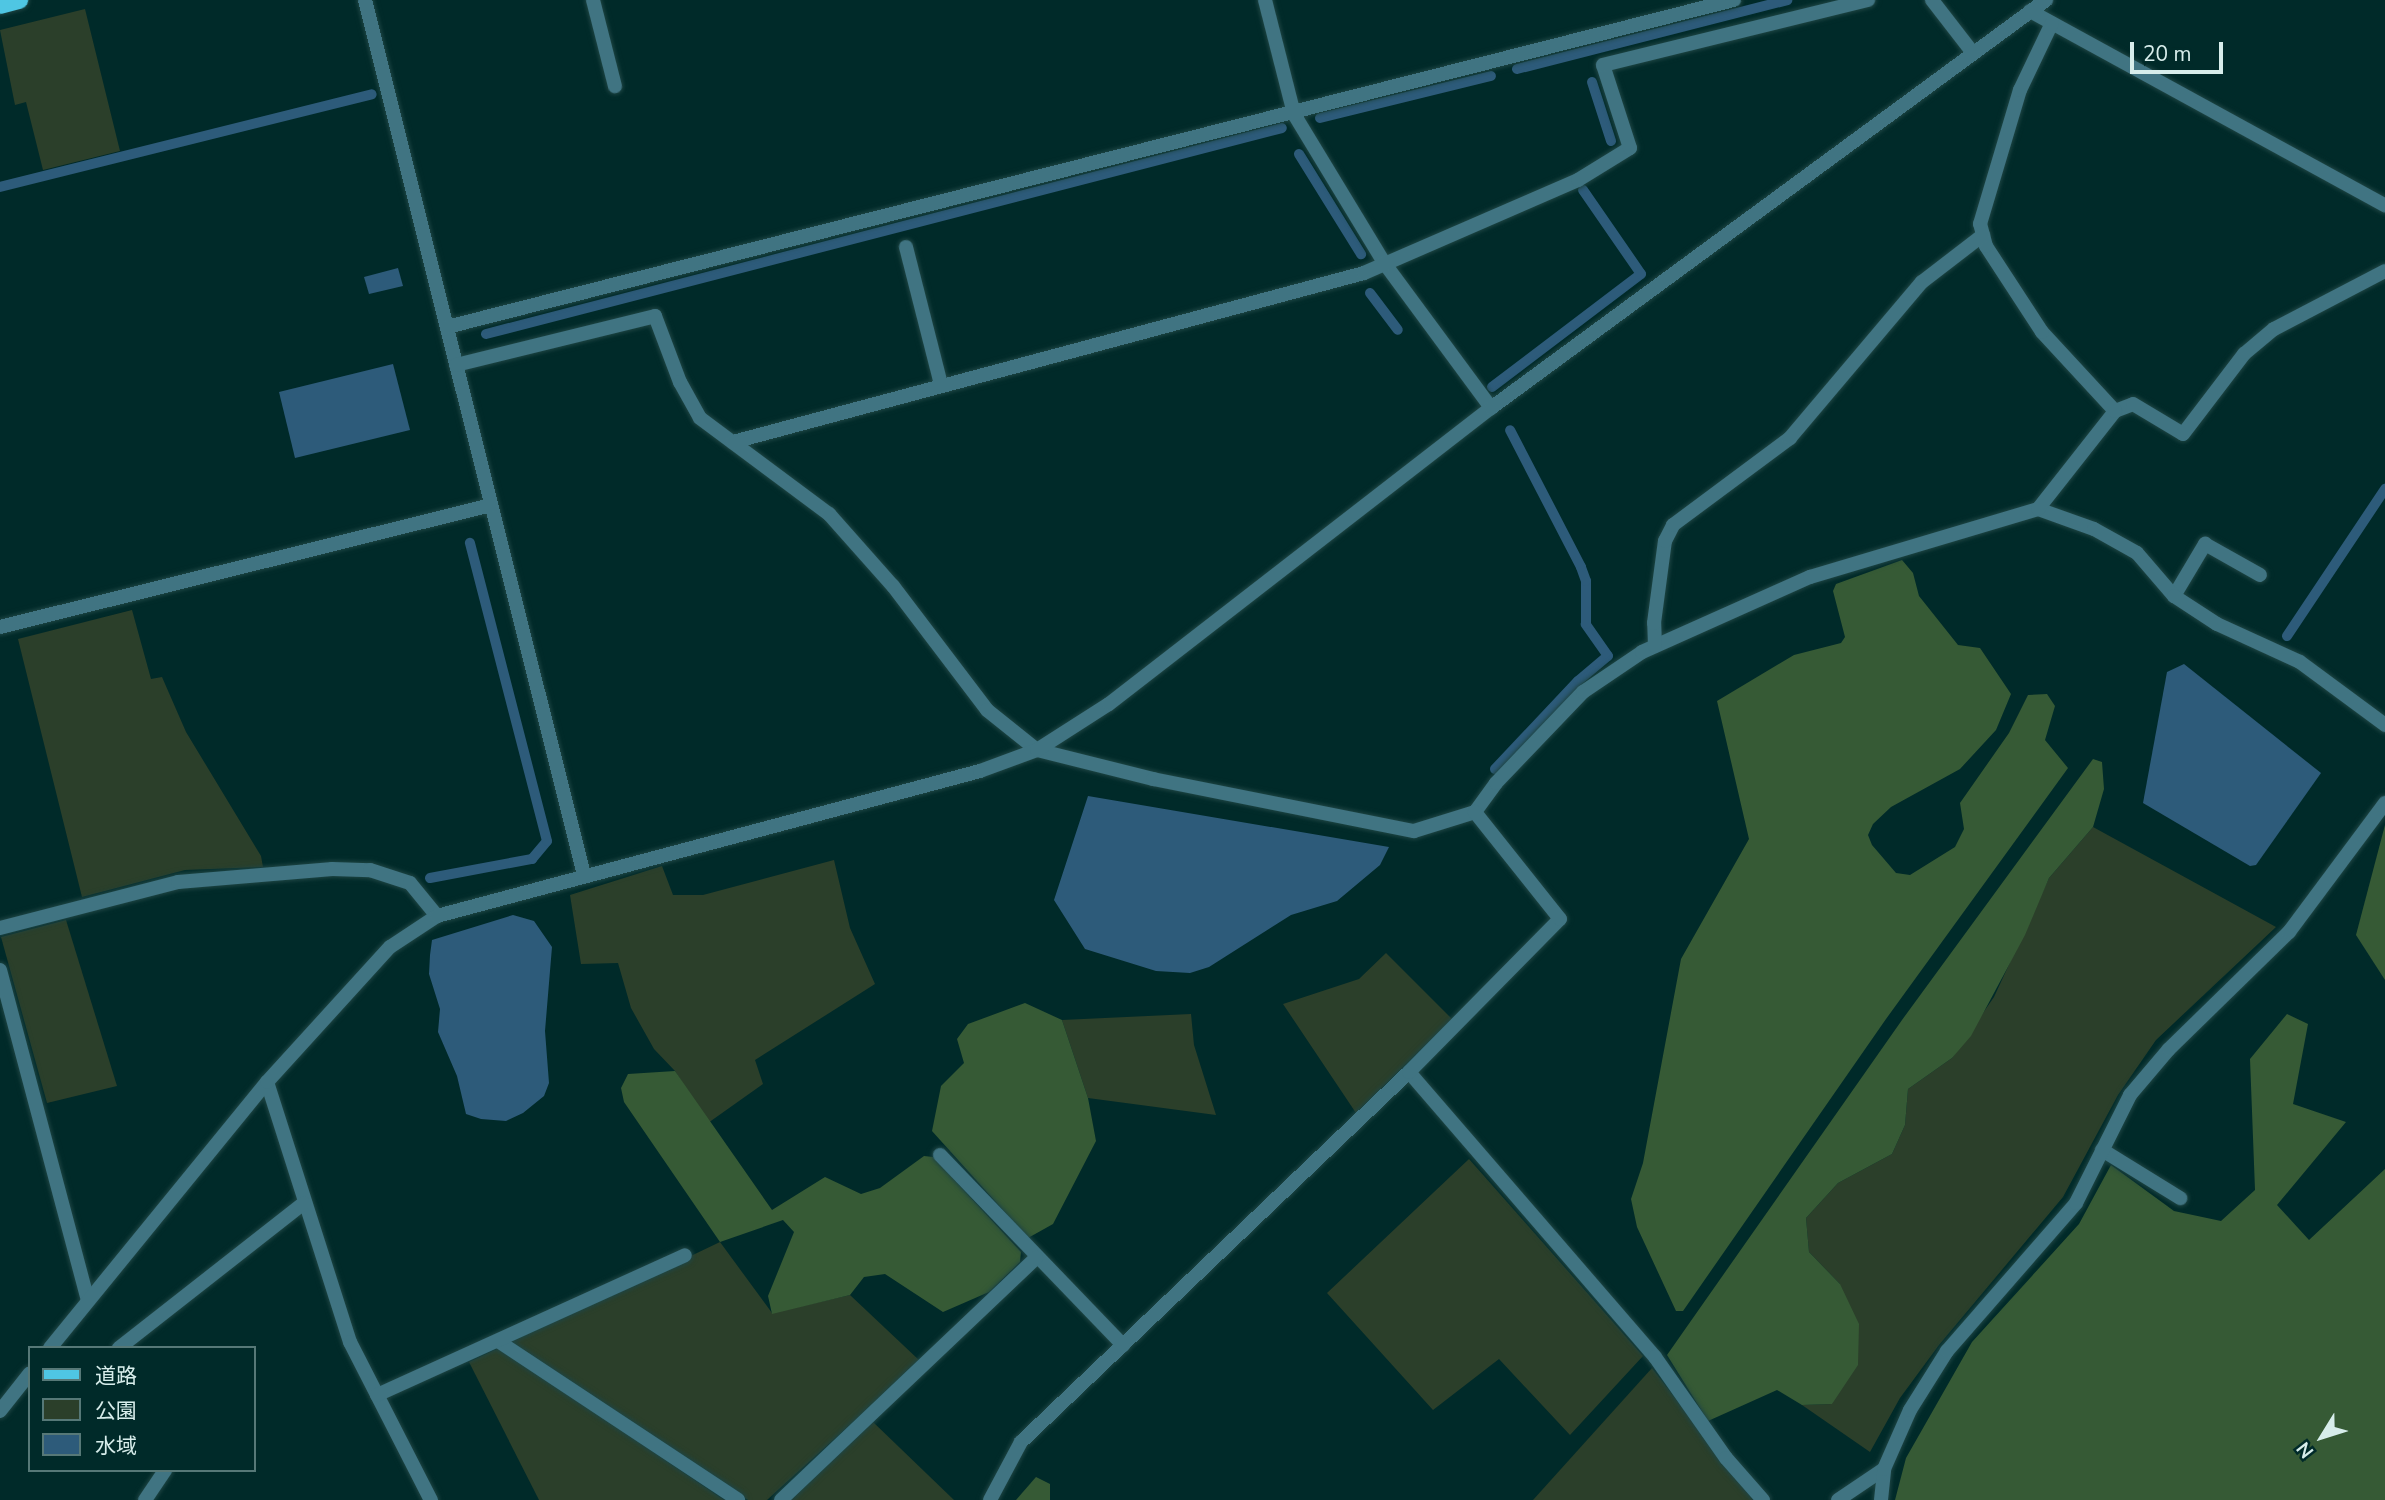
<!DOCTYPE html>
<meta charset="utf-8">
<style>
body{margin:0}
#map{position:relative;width:2385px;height:1500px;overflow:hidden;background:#002a29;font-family:"Nunito Sans","Noto Sans JP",sans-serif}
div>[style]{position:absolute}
.green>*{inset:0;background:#2b3f2a}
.forest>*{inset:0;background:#365a35}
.water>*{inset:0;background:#2d5b7a}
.stream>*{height:10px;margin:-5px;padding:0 5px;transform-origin:5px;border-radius:5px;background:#2d5b7a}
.roads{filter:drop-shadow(0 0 2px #1e4544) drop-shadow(0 0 2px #1e4544)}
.service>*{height:14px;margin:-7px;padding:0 7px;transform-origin:7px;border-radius:7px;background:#407482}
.minor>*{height:14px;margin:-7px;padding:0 7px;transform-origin:7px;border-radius:7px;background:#407482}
.primary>*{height:18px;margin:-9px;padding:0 9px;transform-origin:9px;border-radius:9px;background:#4fc6e3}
span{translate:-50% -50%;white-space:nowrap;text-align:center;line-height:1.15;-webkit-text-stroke:5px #002a29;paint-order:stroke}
.legend{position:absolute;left:28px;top:1346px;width:228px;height:126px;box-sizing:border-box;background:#002a29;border:2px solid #567877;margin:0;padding:9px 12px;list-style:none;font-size:21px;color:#d7edeb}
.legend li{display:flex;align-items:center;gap:14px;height:35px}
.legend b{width:35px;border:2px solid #567877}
.north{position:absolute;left:2287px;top:1402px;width:70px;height:70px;-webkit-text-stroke:5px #002a29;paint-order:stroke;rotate:232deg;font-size:19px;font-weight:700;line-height:28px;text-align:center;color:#d7edeb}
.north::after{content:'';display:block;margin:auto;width:24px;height:32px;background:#d7edeb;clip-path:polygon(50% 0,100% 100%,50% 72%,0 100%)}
.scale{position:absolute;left:2130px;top:42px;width:93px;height:32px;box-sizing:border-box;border:4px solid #d7edeb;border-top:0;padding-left:9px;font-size:21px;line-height:24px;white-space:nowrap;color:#d7edeb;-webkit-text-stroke:5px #002a29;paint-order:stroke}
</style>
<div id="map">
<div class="green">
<div style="clip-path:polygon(85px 9px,120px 151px,43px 170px,26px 102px,15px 105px,0 30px)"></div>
<div style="clip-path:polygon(132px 610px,151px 679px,162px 677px,186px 732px,261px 856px,263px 867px,185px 870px,82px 897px,18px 639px)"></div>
<div style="clip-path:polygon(2093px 827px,2276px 927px,2156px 1040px,2118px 1095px,2063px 1197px,1939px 1345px,1900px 1398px,1870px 1452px,1802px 1405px,1832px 1404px,1840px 1284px,1809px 1252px,1806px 1218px,1838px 1183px,1892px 1154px,1905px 1125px,1908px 1089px,1952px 1058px,1994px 997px,2049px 878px)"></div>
<div style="clip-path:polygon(834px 860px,850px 928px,875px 984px,755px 1060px,763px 1084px,708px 1123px,675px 1071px,654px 1049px,631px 1008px,618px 963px,581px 964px,570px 895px,662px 866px,673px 895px,703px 895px)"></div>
<div style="clip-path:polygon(66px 920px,117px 1086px,47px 1103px,1px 937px)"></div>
<div style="clip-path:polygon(1386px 953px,1452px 1019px,1356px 1113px,1283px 1004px,1359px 979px)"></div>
<div style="clip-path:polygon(1191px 1014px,1194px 1045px,1216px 1115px,1088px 1098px,1062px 1020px)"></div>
<div style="clip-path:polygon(1469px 1159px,1643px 1356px,1570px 1435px,1499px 1359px,1433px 1410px,1327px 1293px)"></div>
<div style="clip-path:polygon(720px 1242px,772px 1313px,850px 1295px,920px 1361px,767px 1500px,748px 1500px,515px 1349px,513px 1341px)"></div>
<div style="clip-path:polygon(499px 1348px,724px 1500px,539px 1500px,469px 1362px)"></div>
<div style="clip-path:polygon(1652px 1368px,1753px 1500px,1533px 1500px)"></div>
<div style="clip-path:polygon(873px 1422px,954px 1500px,790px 1500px)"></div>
</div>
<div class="forest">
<div style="clip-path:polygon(1902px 560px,1913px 573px,1919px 596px,1958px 645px,1980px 648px,2011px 694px,1996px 730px,1960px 769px,1891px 807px,1873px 824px,1868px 835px,1872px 845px,1896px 873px,1910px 875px,1955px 847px,1964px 829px,1960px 803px,2009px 733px,2028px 695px,2047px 694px,2055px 706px,2045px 740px,2068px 768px,1886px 1019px,1683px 1311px,1676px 1311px,1637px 1227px,1631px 1199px,1643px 1163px,1681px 959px,1749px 839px,1717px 701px,1794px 655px,1841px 643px,1845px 637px,1833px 591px,1836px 584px)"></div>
<div style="clip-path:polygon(2093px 759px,2102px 762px,2104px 789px,2093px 827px,2049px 878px,2025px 935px,1971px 1036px,1952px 1058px,1908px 1089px,1905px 1125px,1892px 1154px,1838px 1183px,1806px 1218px,1809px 1252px,1840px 1284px,1859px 1324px,1858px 1365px,1832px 1404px,1802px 1405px,1777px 1390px,1708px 1421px,1667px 1355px,1902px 1020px)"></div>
<div style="clip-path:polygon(2385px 825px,2385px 980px,2356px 935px)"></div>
<div style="clip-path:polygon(1025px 1003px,1062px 1020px,1088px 1098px,1096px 1141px,1053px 1224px,1028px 1238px,932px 1131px,941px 1086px,964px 1063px,957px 1039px,968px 1024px)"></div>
<div style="clip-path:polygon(2287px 1014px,2308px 1024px,2293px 1104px,2346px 1122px,2277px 1205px,2309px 1240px,2385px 1169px,2385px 1500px,1895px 1500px,1906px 1458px,1972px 1342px,2079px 1224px,2111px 1165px,2174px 1211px,2221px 1221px,2255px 1190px,2250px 1059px)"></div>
<div style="clip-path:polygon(675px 1071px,772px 1210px,825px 1177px,861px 1194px,880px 1188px,924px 1156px,933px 1157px,1021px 1252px,1020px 1262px,989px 1292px,943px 1312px,885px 1274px,864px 1277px,850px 1295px,772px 1314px,768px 1296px,794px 1232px,783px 1220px,720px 1242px,624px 1102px,621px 1088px,628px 1074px)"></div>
<div style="clip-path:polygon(1036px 1477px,1050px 1484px,1050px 1500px,1016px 1500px)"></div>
</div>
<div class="water">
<div style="clip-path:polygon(398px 268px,403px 286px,369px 294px,364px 277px)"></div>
<div style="clip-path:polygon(393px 364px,410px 430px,295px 458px,279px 392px)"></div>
<div style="clip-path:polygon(2184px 664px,2321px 773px,2256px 865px,2250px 866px,2143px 803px,2167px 672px)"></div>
<div style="clip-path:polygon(1088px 796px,1389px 847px,1380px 865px,1337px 901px,1291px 915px,1209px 967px,1190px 973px,1156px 971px,1085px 949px,1054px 900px)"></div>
<div style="clip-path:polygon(513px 915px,534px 921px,552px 947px,545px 1031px,549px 1083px,544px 1096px,523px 1113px,506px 1121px,481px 1119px,466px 1114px,457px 1076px,438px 1032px,440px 1009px,429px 974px,430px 955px,432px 940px)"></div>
</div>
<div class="stream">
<div style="left:1517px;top:69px;width:279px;rotate:-14.3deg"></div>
<div style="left:1592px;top:82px;width:62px;rotate:72.1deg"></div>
<div style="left:1320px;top:118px;width:176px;rotate:-13.8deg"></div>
<div style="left:1299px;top:154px;width:118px;rotate:58.2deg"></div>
<div style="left:0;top:187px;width:383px;rotate:-14deg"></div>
<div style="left:1370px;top:293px;width:46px;rotate:52.9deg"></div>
<div style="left:486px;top:334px;width:822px;rotate:-14.51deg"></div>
<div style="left:1492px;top:387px;width:187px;rotate:-37.2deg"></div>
<div style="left:1641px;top:274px;width:102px;rotate:-124.6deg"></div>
<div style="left:2287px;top:636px;width:177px;rotate:-56.3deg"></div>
<div style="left:1495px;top:769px;width:121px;rotate:-46.7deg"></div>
<div style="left:1578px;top:681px;width:39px;rotate:-40deg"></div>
<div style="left:1608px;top:656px;width:39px;rotate:-125deg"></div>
<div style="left:1586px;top:624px;width:43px;rotate:-90deg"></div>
<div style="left:1586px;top:581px;width:15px;rotate:-110deg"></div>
<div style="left:1581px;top:567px;width:154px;rotate:-117.4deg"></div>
<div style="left:430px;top:878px;width:104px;rotate:-10.6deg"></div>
<div style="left:532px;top:859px;width:23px;rotate:-50deg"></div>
<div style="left:547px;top:841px;width:308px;rotate:-104.5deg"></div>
</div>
<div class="roads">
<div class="service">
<div style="left:593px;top:0;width:89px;rotate:75.7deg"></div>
<div style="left:906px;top:247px;width:141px;rotate:75.7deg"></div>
<div style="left:2174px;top:596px;width:61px;rotate:-59.2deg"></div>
<div style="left:2205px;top:544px;width:63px;rotate:29.4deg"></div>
<div style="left:2102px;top:1150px;width:92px;rotate:31.6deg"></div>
</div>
<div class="minor">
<div style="left:365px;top:0;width:902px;rotate:75.95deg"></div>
<div style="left:1265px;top:0;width:118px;rotate:75.7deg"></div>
<div style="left:1294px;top:114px;width:175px;rotate:58.8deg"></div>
<div style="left:1385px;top:264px;width:179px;rotate:53.6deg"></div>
<div style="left:1932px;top:0;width:67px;rotate:52.3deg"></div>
<div style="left:2030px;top:11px;width:405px;rotate:28.7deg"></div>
<div style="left:447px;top:327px;width:1328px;rotate:-14.26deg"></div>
<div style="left:456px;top:365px;width:205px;rotate:-13.8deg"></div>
<div style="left:655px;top:316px;width:71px;rotate:69.3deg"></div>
<div style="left:680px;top:382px;width:41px;rotate:60.9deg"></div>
<div style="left:700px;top:418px;width:161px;rotate:36.7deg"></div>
<div style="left:829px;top:514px;width:96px;rotate:48.4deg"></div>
<div style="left:893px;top:586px;width:156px;rotate:52.8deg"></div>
<div style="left:987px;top:710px;width:64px;rotate:38.7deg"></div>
<div style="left:1037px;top:750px;width:120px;rotate:14deg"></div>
<div style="left:1153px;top:779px;width:266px;rotate:11.3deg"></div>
<div style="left:1414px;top:831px;width:64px;rotate:-17.3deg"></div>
<div style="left:1475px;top:812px;width:36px;rotate:-54deg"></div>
<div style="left:1496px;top:783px;width:126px;rotate:-46.3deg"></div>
<div style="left:1583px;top:692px;width:71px;rotate:-34.1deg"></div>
<div style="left:1642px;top:652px;width:184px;rotate:-24.1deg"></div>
<div style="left:1810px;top:577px;width:238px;rotate:-16.6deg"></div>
<div style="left:2038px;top:509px;width:59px;rotate:19.7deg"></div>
<div style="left:2094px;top:529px;width:49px;rotate:29.2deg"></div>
<div style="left:2137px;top:553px;width:57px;rotate:49.3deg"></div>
<div style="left:2174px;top:596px;width:51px;rotate:33.1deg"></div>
<div style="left:2217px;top:624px;width:91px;rotate:24.6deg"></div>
<div style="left:2300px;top:662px;width:106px;rotate:36.5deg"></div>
<div style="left:2115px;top:411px;width:19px;rotate:-21deg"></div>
<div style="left:2133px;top:404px;width:58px;rotate:31deg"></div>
<div style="left:2183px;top:434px;width:101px;rotate:-52.7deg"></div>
<div style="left:2244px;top:354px;width:39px;rotate:-40deg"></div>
<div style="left:2274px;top:329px;width:125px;rotate:-27.6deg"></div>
<div style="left:733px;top:442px;width:653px;rotate:-14.99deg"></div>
<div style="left:1364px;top:273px;width:233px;rotate:-23.5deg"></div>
<div style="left:1578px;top:180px;width:61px;rotate:-31.6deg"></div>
<div style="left:1630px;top:148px;width:87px;rotate:-108deg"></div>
<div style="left:1603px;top:65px;width:273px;rotate:-13.8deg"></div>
<div style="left:2038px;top:509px;width:125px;rotate:-51.8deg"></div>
<div style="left:2115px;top:411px;width:108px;rotate:-132.7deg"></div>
<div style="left:2042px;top:332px;width:103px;rotate:-123.1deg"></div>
<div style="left:1986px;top:246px;width:23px;rotate:-105deg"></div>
<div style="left:1980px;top:224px;width:140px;rotate:-73.4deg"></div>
<div style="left:2020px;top:90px;width:74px;rotate:-64.5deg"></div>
<div style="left:0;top:627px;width:506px;rotate:-13.95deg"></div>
<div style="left:1655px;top:646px;width:23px;rotate:-92deg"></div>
<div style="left:1654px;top:623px;width:83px;rotate:-82.4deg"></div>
<div style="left:1665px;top:541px;width:18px;rotate:-63deg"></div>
<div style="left:1673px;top:525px;width:146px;rotate:-36.6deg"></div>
<div style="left:1790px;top:438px;width:204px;rotate:-49.8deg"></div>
<div style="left:1922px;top:282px;width:77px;rotate:-37.6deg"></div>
<div style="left:0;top:928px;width:184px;rotate:-14.5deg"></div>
<div style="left:178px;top:882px;width:155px;rotate:-4.8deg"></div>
<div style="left:332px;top:869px;width:38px;rotate:2deg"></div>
<div style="left:370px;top:870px;width:42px;rotate:18deg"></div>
<div style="left:410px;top:883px;width:43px;rotate:50.7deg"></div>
<div style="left:0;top:970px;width:342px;rotate:75.1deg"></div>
<div style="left:1409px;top:1072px;width:376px;rotate:49.2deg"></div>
<div style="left:1655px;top:1357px;width:123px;rotate:54.9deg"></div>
<div style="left:1726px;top:1458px;width:56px;rotate:48.6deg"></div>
<div style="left:267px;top:1082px;width:273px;rotate:72.3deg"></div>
<div style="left:350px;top:1342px;width:178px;rotate:62.9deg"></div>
<div style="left:940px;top:1155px;width:264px;rotate:46.1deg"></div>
<div style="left:498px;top:1341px;width:288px;rotate:33.5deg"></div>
<div style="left:50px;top:1348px;width:343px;rotate:-50.8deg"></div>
<div style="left:267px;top:1082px;width:183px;rotate:-47.7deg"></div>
<div style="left:390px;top:947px;width:56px;rotate:-33.4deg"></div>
<div style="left:437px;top:916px;width:562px;rotate:-14.95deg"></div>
<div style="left:980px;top:771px;width:61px;rotate:-20.2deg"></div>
<div style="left:1037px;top:750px;width:85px;rotate:-32.6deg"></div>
<div style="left:1109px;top:704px;width:483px;rotate:-37.8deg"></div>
<div style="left:1491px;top:408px;width:689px;rotate:-36.32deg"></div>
<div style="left:119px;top:1348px;width:235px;rotate:-38.1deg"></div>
<div style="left:377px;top:1395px;width:338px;rotate:-24.4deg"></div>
<div style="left:0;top:1411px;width:48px;rotate:-51.7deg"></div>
<div style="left:145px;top:1500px;width:36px;rotate:-56deg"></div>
<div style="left:781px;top:1500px;width:352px;rotate:-43.5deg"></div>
<div style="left:990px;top:1500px;width:66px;rotate:-61.9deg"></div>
<div style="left:1021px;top:1442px;width:536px;rotate:-43.64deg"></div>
<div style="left:1409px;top:1072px;width:215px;rotate:-45.4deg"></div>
<div style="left:1560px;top:919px;width:137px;rotate:-128.5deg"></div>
<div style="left:1838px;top:1500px;width:55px;rotate:-34deg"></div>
<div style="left:1881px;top:1500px;width:31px;rotate:-84deg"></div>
<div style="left:1884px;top:1469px;width:64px;rotate:-66.2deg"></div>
<div style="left:1910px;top:1410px;width:70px;rotate:-57.9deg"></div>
<div style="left:1947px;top:1351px;width:196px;rotate:-48.9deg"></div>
<div style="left:2076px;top:1203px;width:121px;rotate:-63.4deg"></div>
<div style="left:2130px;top:1095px;width:60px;rotate:-49.7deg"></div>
<div style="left:2169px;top:1049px;width:168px;rotate:-44.3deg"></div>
<div style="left:2289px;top:932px;width:161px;rotate:-53.3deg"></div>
</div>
<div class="primary">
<div style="left:0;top:5px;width:20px;rotate:-15deg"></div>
</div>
</div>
<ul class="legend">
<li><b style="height:9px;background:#4fc6e3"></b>道路</li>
<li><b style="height:19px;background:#2b3f2a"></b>公園</li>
<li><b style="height:19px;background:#2d5b7a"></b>水域</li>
</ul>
<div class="north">N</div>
<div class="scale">20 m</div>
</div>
